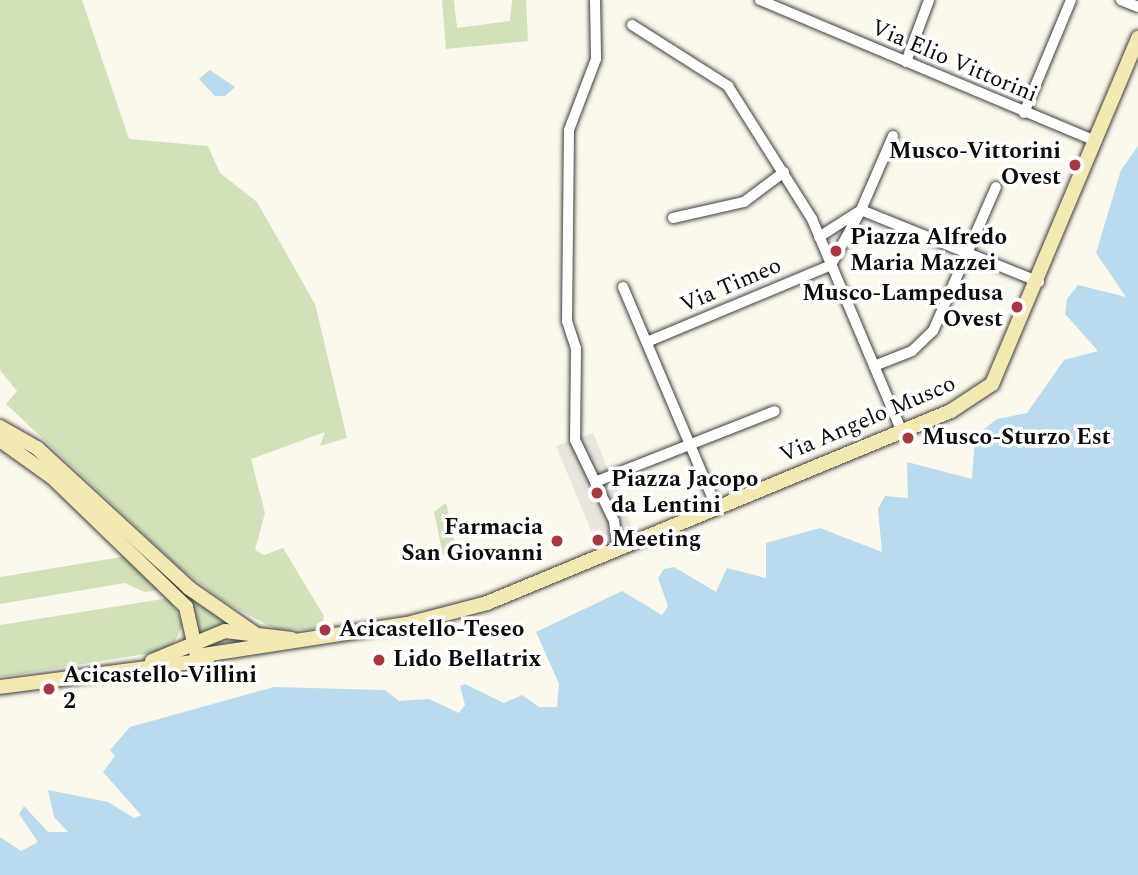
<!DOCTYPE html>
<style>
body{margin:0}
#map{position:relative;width:1138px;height:875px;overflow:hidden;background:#fcf8ec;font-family:Spectral,serif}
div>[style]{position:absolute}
.green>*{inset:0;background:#d1e2bb}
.plaza>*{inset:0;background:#ebe6dd}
.water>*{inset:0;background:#b8dced}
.roads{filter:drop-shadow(0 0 2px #3e3e3e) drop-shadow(0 0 2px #3e3e3e)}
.minor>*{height:10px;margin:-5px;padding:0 5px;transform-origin:5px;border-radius:5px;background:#fff}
.secondary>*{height:14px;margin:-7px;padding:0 7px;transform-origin:7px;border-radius:7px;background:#f4e9b0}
.dots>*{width:19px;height:19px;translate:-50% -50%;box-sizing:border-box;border:4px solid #fff;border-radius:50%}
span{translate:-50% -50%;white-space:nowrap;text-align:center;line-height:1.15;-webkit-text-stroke:7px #fff;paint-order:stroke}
.street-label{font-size:23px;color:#0b0b0b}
.poi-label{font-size:23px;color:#0b0b0b;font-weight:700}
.right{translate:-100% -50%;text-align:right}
.left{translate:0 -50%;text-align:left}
</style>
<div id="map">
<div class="green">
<div style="clip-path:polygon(0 0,82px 0,129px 139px,208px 146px,220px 173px,257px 202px,315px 304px,347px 438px,320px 446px,325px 432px,251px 459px,265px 513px,255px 550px,264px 555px,283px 548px,324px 616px,322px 629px,277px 630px,225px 602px,181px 569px,6px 404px,17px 391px,0 370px)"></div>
<div style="clip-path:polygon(442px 0,454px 0,457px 28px,510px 21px,512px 0,526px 0,528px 41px,446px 49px)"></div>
<div style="clip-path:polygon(446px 503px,457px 552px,443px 555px,434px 512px)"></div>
<div style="clip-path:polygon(127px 556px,159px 590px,144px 592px,125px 583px,0 604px,0 577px)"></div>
<div style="clip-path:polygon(185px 595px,188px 594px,237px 628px,195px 638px,196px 615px)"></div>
<div style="clip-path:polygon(169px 598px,183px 624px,171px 650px,0 677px,0 625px)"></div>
</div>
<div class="plaza">
<div style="clip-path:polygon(593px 433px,638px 542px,602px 557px,556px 446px)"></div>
</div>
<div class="water">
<div style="clip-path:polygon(210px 70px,235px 87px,225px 96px,215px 96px,199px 79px)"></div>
<div style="clip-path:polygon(1138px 146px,1138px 875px,0 875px,0 837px,21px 851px,38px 842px,19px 814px,24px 806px,48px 832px,68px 832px,54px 817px,48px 790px,108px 802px,134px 818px,141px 815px,103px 772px,115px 756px,110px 750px,130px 727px,274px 687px,385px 690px,399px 701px,429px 699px,459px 713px,465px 705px,460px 686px,465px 684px,504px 703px,522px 695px,539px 707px,557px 707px,559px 684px,536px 632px,622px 591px,662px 615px,668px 606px,658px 578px,664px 569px,674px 567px,716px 592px,727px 568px,766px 578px,766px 543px,820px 528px,882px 552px,878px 509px,885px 496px,908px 498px,907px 462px,972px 479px,975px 436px,997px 419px,1027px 413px,1064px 360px,1098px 351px,1065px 314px,1067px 299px,1078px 285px,1126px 297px,1096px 253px,1121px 170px)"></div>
</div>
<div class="roads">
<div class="minor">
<div style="left:595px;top:0;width:59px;rotate:89deg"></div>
<div style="left:596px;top:59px;width:76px;rotate:110.8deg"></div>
<div style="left:569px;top:130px;width:191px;rotate:90.6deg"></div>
<div style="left:567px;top:321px;width:28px;rotate:72deg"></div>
<div style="left:576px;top:348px;width:92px;rotate:90.6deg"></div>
<div style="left:575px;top:440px;width:90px;rotate:64.3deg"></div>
<div style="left:614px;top:521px;width:29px;rotate:82deg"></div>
<div style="left:760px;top:0;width:363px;rotate:22.8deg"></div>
<div style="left:1121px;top:0;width:18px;rotate:22deg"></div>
<div style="left:632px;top:25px;width:114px;rotate:32.4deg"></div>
<div style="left:728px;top:86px;width:157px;rotate:57.7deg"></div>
<div style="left:812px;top:219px;width:231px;rotate:67.1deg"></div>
<div style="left:906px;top:62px;width:66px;rotate:-69.6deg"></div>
<div style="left:1024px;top:113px;width:122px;rotate:-67.4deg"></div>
<div style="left:893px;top:136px;width:81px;rotate:113.4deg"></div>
<div style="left:861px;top:210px;width:192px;rotate:22deg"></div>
<div style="left:673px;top:218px;width:73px;rotate:-12.7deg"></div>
<div style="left:744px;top:202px;width:50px;rotate:-36.9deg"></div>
<div style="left:819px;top:237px;width:46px;rotate:-32.7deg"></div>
<div style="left:623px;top:287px;width:240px;rotate:67deg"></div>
<div style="left:647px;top:342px;width:199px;rotate:-22.7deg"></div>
<div style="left:831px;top:265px;width:63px;rotate:-61.4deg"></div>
<div style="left:874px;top:366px;width:41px;rotate:-21.5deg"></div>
<div style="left:912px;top:351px;width:29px;rotate:-44deg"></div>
<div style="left:933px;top:331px;width:157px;rotate:-66.4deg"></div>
<div style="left:595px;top:482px;width:193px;rotate:-21.5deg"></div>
</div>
<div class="secondary">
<div style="left:0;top:427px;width:43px;rotate:29.6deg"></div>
<div style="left:37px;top:448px;width:207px;rotate:42.6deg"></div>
<div style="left:189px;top:588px;width:79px;rotate:34.7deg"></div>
<div style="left:0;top:440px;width:65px;rotate:35.6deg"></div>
<div style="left:53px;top:478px;width:185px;rotate:44.1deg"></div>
<div style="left:186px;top:607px;width:50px;rotate:77.3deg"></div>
<div style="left:197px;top:656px;width:212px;rotate:-8.7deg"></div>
<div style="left:407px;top:624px;width:83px;rotate:-14.7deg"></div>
<div style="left:487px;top:603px;width:502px;rotate:-22.48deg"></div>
<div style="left:951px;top:411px;width:49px;rotate:-33.4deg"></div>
<div style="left:992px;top:384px;width:376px;rotate:-67.1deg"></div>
<div style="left:152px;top:661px;width:79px;rotate:-22.3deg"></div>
<div style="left:225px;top:631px;width:67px;rotate:6.8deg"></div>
<div style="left:0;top:687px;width:209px;rotate:-7.4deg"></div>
</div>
</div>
<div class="dots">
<div style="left:1075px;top:165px;background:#a83642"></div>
<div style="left:836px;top:251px;background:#a83642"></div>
<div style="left:1017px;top:307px;background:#a83642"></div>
<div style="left:908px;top:438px;background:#a83642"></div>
<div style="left:597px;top:493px;background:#a83642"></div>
<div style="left:598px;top:540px;background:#a83642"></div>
<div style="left:557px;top:541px;background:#a83642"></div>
<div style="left:325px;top:630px;background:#a83642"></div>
<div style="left:379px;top:660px;background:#a83642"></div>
<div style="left:49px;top:689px;background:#a83642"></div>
</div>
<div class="street-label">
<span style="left:954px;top:62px;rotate:23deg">Via Elio Vittorini</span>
<span style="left:731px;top:286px;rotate:-23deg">Via Timeo</span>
<span style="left:868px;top:420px;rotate:-23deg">Via Angelo Musco</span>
</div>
<div class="poi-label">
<span class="right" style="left:1061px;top:165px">Musco-Vittorini<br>Ovest</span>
<span class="left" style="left:850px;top:251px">Piazza Alfredo<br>Maria Mazzei</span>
<span class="right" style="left:1003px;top:307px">Musco-Lampedusa<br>Ovest</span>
<span class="left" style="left:922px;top:438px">Musco-Sturzo Est</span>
<span class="left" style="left:611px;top:493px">Piazza Jacopo<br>da Lentini</span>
<span class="right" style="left:543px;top:541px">Farmacia<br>San Giovanni</span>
<span class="left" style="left:612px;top:540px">Meeting</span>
<span class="left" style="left:339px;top:630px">Acicastello-Teseo</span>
<span class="left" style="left:393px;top:660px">Lido Bellatrix</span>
<span class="left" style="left:63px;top:689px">Acicastello-Villini<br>2</span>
</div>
</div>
